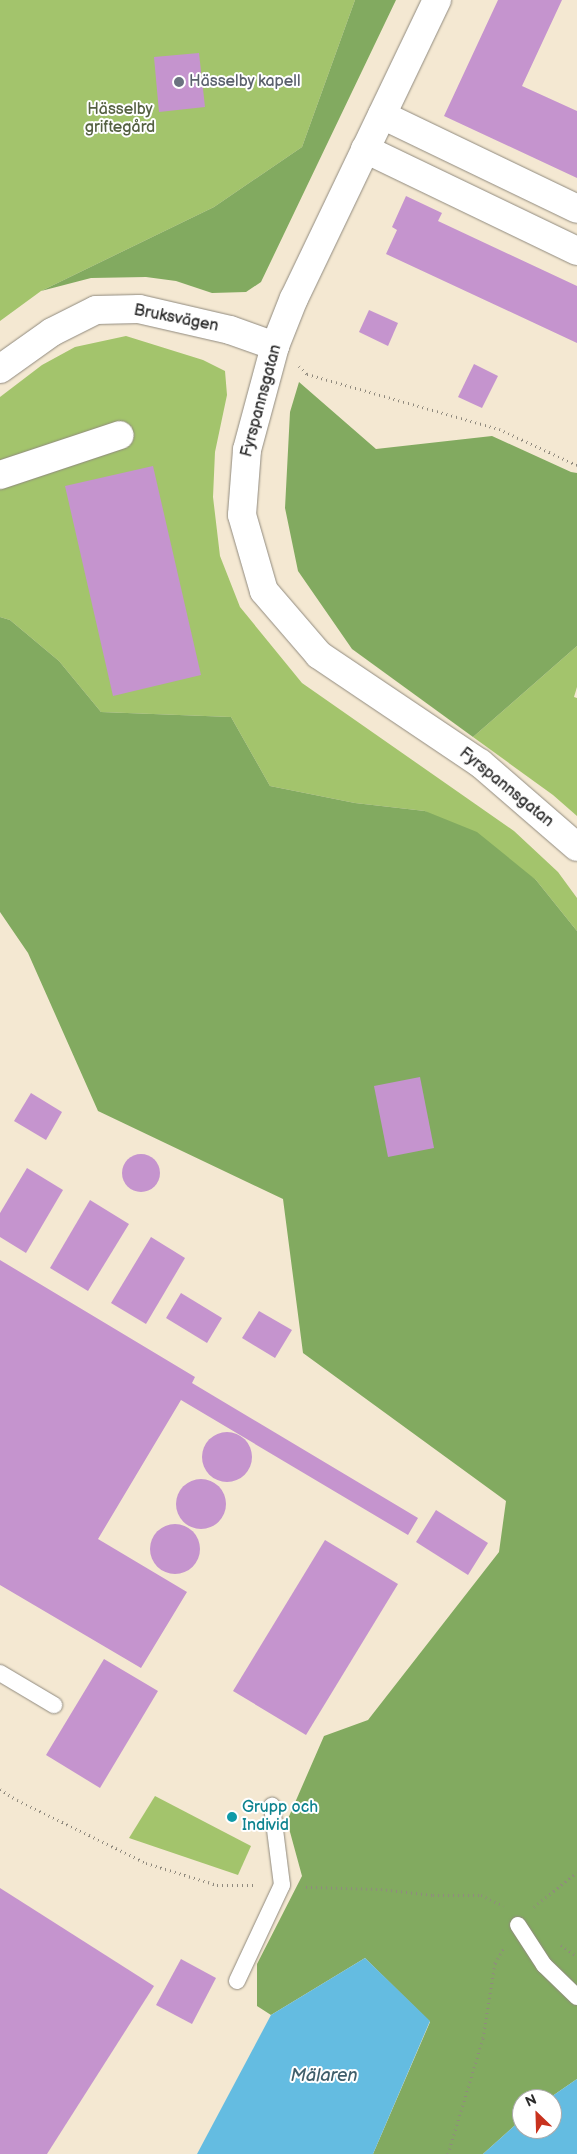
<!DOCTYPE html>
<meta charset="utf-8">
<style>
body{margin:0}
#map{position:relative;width:577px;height:2154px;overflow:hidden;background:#f4e8d2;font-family:"Balsamiq Sans",sans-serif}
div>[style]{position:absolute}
.green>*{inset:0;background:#a3c46c}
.forest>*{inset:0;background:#82aa60}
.water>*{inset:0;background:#64bce1}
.building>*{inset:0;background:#c594ce}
.round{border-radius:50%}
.path>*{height:3px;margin-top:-1.5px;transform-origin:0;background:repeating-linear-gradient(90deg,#908a7e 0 1px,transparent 0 5px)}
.roads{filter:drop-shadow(0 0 1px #908a7e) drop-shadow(0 0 1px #908a7e)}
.lane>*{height:16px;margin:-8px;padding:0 8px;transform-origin:8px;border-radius:8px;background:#fff}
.street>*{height:28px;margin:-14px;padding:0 14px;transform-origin:14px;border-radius:14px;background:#fff}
.dots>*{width:14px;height:14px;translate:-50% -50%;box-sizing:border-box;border:2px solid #fff;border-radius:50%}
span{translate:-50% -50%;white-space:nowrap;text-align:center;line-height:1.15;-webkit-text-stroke:4px #fff;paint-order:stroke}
.worship-label{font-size:16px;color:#5b616d}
.left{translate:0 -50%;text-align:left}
.park-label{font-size:16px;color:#556142}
.street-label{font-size:16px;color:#2b2b2b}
.culture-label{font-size:16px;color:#0d838f}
.water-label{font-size:18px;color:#3f5e6b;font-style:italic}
.north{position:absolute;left:512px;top:2089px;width:50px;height:50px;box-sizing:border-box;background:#fff;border:1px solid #aaa;border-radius:50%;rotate:336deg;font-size:14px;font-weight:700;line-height:20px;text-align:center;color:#2b2b2b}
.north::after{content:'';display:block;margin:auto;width:18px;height:22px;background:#c8321e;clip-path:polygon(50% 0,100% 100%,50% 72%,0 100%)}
</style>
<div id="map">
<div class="green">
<div style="clip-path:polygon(0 0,355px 0,302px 147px,214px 207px,41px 291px,0 321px)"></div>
<div style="clip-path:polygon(126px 336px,203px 360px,225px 371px,227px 395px,215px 452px,213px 497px,220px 556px,240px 607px,302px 683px,514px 831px,558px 872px,577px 898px,577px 931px,536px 880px,425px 811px,355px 803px,270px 786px,231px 717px,101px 712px,59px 661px,10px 620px,0 617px,0 397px,42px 365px,75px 347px)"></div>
<div style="clip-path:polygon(577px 646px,577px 687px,574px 697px,577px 698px,577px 816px,553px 795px,473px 737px)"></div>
<div style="clip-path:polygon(155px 1796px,251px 1846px,238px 1875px,129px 1838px)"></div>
</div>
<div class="forest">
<div style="clip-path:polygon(355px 0,396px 0,261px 282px,246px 292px,212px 293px,176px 281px,146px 277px,91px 278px,41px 291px,214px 207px,302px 147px)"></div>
<div style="clip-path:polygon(299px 382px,376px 449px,492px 436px,571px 472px,577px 473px,577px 646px,473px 737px,352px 649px,298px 571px,285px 508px,290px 412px)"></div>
<div style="clip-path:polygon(0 617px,10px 620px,59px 661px,101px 712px,231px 717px,270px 786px,355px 803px,425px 811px,477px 832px,536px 880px,577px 931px,577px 2079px,548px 2099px,522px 2099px,522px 2119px,483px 2154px,373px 2154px,430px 2022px,365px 1958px,271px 2015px,257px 2006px,257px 1964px,302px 1876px,287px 1821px,324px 1736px,368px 1720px,499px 1552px,506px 1501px,303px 1353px,283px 1199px,98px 1111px,28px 953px,0 912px)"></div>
</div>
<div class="water">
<div style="clip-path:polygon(365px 1958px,430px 2021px,373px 2154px,197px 2154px,271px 2015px)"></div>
<div style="clip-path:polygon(577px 2079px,577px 2154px,483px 2154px,522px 2119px,522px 2129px,552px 2129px,552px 2099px,548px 2099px)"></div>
</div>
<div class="building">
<div style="clip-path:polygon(498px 0,562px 0,522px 86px,577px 111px,577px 178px,444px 116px)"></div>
<div style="clip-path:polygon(199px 53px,205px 107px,159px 112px,154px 57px)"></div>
<div style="clip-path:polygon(406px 196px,442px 213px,438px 221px,577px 286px,577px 343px,386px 254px,397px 230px,392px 227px)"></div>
<div style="clip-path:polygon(369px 310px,398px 323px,388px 346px,359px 332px)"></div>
<div style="clip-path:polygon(474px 364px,498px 376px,482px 408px,458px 397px)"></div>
<div style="clip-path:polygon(153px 466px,201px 675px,113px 696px,65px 486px)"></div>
<div style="clip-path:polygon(420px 1077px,434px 1148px,388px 1157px,374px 1086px)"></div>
<div style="clip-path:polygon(31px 1093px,62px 1112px,46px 1140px,14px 1121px)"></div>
<div class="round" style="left:122px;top:1154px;width:38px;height:38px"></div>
<div style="clip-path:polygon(27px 1168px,63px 1190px,26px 1253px,0 1237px,0 1213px)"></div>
<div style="clip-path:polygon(90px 1200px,129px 1224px,88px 1291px,50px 1268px)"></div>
<div style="clip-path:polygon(151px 1237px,185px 1258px,146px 1324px,111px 1303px)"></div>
<div style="clip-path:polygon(0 1260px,195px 1377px,192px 1383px,418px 1518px,408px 1535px,181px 1400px,98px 1539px,187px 1592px,141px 1668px,0 1585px)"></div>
<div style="clip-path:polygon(181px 1293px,222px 1318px,207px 1343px,166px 1318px)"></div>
<div style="clip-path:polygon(259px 1311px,292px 1330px,275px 1358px,242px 1338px)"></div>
<div class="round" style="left:202px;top:1432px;width:50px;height:50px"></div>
<div class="round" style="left:176px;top:1479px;width:50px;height:50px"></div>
<div style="clip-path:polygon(436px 1510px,488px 1543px,468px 1575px,416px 1542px)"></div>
<div class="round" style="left:150px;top:1524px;width:50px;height:50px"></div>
<div style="clip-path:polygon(325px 1540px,398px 1584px,306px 1735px,233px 1691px)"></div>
<div style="clip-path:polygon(104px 1659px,158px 1691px,100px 1788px,46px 1755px)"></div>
<div style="clip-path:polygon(0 1888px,154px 1986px,47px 2154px,0 2154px)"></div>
<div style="clip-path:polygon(181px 1959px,216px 1978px,192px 2024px,156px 2005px)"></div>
</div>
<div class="path">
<div style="left:299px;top:366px;width:11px;rotate:45deg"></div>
<div style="left:307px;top:374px;width:200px;rotate:16deg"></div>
<div style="left:499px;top:429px;width:86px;rotate:24.8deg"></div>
<div style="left:0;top:1789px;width:20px;rotate:33deg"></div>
<div style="left:17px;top:1800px;width:144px;rotate:26deg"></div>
<div style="left:146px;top:1863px;width:74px;rotate:17.2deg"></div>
<div style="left:217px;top:1885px;width:38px"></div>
<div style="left:306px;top:1887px;width:75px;rotate:1.5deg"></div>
<div style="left:381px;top:1889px;width:52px;rotate:6.6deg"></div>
<div style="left:433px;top:1895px;width:48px"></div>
<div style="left:481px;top:1895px;width:25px;rotate:26deg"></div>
<div style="left:534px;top:1907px;width:55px;rotate:-39.1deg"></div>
<div style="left:561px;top:1945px;width:19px;rotate:35deg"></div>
<div style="left:448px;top:2154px;width:121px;rotate:-73.2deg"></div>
<div style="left:483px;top:2038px;width:76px;rotate:-80.9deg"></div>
<div style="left:495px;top:1963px;width:17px;rotate:-59deg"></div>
</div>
<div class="roads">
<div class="lane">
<div style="left:0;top:1673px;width:63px;rotate:30.7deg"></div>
<div style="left:518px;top:1925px;width:48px;rotate:57deg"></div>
<div style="left:544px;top:1965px;width:46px;rotate:44.1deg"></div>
<div style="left:237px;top:1981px;width:106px;rotate:-64.9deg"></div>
<div style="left:282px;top:1885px;width:80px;rotate:-97.2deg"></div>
</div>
<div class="street">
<div style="left:437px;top:0;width:331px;rotate:115.6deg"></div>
<div style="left:294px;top:298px;width:52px;rotate:111.6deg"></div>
<div style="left:275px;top:346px;width:108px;rotate:105.1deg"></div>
<div style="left:247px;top:450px;width:65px;rotate:94.4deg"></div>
<div style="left:242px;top:515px;width:79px;rotate:73.9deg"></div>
<div style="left:264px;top:591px;width:84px;rotate:49.3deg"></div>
<div style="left:319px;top:655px;width:194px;rotate:33.9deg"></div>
<div style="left:480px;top:763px;width:128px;rotate:40.9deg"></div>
<div style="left:382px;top:115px;width:216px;rotate:25.7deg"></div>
<div style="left:365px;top:149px;width:235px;rotate:25.7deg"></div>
<div style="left:0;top:369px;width:64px;rotate:-35.4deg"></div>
<div style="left:52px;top:332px;width:49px;rotate:-26.6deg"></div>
<div style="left:96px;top:310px;width:43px;rotate:-1.3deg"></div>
<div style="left:139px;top:309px;width:93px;rotate:13deg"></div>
<div style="left:230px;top:330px;width:48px;rotate:19.6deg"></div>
<div style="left:0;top:475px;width:126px;rotate:-18.4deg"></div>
</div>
</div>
<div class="dots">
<div style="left:179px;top:82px;background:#6b7280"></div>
<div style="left:232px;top:1817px;background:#0f9aa8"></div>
</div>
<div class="worship-label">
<span class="left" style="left:189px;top:82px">Hässelby kapell</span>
</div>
<div class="park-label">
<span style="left:120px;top:119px">Hässelby<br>griftegård</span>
</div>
<div class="street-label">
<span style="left:176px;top:319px;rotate:11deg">Bruksvägen</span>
<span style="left:262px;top:401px;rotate:-75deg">Fyrspannsgatan</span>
<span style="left:506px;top:788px;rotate:39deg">Fyrspannsgatan</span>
</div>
<div class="culture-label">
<span class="left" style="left:242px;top:1817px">Grupp och<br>Individ</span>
</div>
<div class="water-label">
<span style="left:324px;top:2076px">Mälaren</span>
</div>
<div class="north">N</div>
</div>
